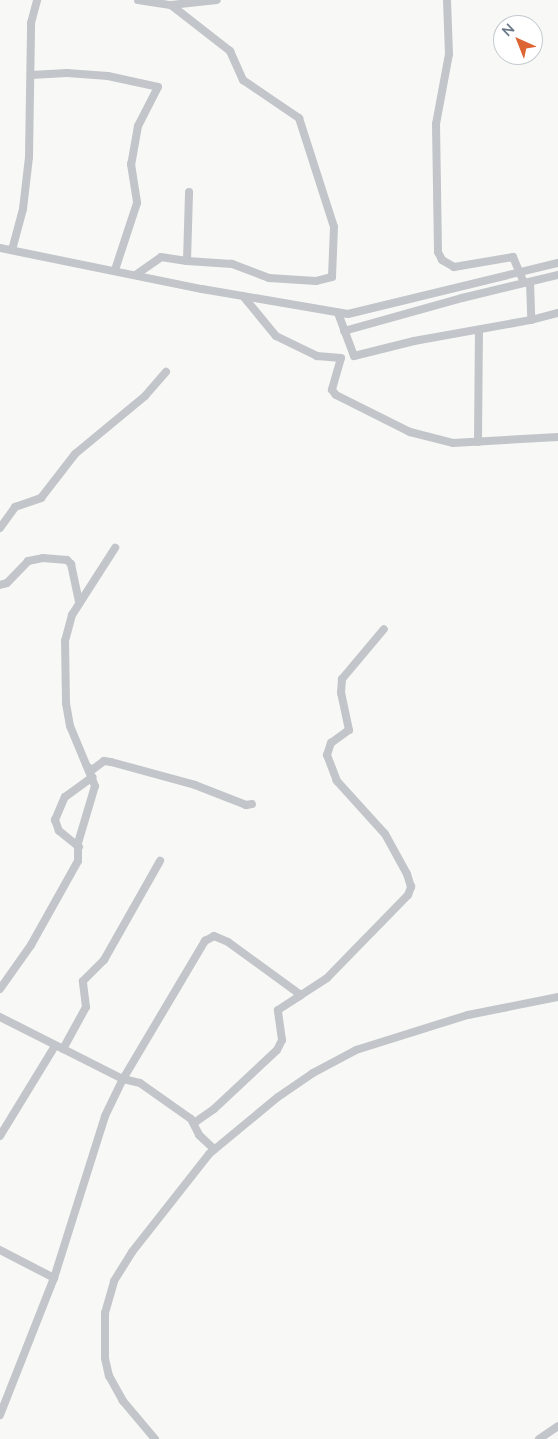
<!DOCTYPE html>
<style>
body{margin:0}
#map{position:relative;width:558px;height:1439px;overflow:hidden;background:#f8f9f6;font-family:Lato,sans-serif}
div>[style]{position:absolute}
.minor>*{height:8px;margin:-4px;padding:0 4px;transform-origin:4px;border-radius:4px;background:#c2c5c9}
span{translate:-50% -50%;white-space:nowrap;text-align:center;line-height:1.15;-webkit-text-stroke:5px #fff;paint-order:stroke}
.north{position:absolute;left:493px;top:15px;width:50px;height:50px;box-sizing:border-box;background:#fff;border:1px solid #c3c9cf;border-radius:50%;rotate:316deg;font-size:14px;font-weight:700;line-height:20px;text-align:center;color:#697786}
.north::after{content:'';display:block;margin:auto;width:18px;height:22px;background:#dc6533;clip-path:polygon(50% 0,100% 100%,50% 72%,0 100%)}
</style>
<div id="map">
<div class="minor">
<div style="left:138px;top:0;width:33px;rotate:9deg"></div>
<div style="left:171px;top:5px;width:46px;rotate:-6.2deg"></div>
<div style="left:447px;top:0;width:54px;rotate:87.9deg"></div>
<div style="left:449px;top:54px;width:71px;rotate:100.5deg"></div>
<div style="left:436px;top:124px;width:128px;rotate:89.1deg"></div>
<div style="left:438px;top:252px;width:9px;rotate:63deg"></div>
<div style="left:442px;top:260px;width:14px;rotate:30deg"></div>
<div style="left:454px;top:267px;width:60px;rotate:-9.6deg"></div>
<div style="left:513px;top:257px;width:28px;rotate:67deg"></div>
<div style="left:171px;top:5px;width:75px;rotate:37.9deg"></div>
<div style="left:230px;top:51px;width:32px;rotate:66deg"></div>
<div style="left:243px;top:80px;width:68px;rotate:34.2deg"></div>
<div style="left:299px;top:118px;width:114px;rotate:72.2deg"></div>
<div style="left:334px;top:227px;width:50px;rotate:92.3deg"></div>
<div style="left:332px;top:277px;width:16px;rotate:166deg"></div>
<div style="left:316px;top:281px;width:47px;rotate:-176.3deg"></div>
<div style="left:269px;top:278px;width:40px;rotate:-159deg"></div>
<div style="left:232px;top:264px;width:45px;rotate:-176.2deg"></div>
<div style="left:187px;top:261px;width:69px;rotate:-88.3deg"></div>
<div style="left:31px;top:75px;width:36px;rotate:-3deg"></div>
<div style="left:67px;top:73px;width:41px;rotate:4.2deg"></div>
<div style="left:108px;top:76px;width:51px;rotate:12.4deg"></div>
<div style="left:158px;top:87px;width:44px;rotate:117.1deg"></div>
<div style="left:138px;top:126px;width:39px;rotate:100deg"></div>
<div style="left:131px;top:164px;width:39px;rotate:81deg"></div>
<div style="left:137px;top:203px;width:71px;rotate:108.2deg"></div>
<div style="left:0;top:248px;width:206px;rotate:11.5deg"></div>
<div style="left:202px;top:289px;width:148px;rotate:9.7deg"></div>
<div style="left:348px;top:314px;width:216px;rotate:-13.7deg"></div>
<div style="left:12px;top:250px;width:42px;rotate:-75deg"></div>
<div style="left:23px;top:209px;width:52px;rotate:-83.4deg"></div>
<div style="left:29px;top:157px;width:134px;rotate:-89.1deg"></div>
<div style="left:31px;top:23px;width:24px;rotate:-75deg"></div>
<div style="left:137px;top:274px;width:29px;rotate:-35deg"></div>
<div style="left:161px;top:257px;width:26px;rotate:9deg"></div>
<div style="left:530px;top:282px;width:38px;rotate:88deg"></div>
<div style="left:531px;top:320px;width:28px;rotate:-15deg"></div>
<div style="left:243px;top:296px;width:52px;rotate:50.5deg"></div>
<div style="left:276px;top:336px;width:46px;rotate:26deg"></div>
<div style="left:317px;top:356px;width:24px;rotate:5deg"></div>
<div style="left:341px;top:358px;width:33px;rotate:106deg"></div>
<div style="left:332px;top:390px;width:6px;rotate:51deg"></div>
<div style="left:336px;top:395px;width:83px;rotate:26.6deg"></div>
<div style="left:410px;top:432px;width:44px;rotate:14.3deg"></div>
<div style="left:453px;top:443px;width:105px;rotate:-3.3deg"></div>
<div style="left:338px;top:313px;width:46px;rotate:69.6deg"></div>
<div style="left:354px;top:356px;width:62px;rotate:-14deg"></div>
<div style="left:414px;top:341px;width:119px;rotate:-10.2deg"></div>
<div style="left:344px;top:331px;width:123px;rotate:-15.6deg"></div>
<div style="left:462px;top:298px;width:99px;rotate:-13.5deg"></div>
<div style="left:478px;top:442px;width:110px;rotate:-89.5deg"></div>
<div style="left:0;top:528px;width:26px;rotate:-54deg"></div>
<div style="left:15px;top:507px;width:28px;rotate:-19deg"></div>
<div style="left:41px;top:498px;width:56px;rotate:-52.3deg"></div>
<div style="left:75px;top:454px;width:91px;rotate:-39.6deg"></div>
<div style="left:145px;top:396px;width:32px;rotate:-49deg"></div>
<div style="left:0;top:585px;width:7px;rotate:-16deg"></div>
<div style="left:7px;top:583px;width:30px;rotate:-46deg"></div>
<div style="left:28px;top:561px;width:15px;rotate:-11deg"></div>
<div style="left:43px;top:558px;width:24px;rotate:5deg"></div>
<div style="left:67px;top:560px;width:6px;rotate:45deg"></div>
<div style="left:71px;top:564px;width:40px;rotate:78deg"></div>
<div style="left:87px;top:766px;width:6px;rotate:39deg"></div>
<div style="left:92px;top:770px;width:15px;rotate:-37deg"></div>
<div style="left:104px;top:761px;width:7px;rotate:8deg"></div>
<div style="left:111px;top:762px;width:87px;rotate:15.3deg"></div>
<div style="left:195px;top:785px;width:55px;rotate:21.4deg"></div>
<div style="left:246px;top:805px;width:6px;rotate:-9deg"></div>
<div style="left:79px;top:847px;width:26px;rotate:-141deg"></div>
<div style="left:59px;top:831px;width:12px;rotate:-110deg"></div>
<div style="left:55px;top:820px;width:25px;rotate:-67deg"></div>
<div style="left:65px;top:797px;width:34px;rotate:-36deg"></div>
<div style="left:0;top:989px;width:54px;rotate:-54.8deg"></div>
<div style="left:31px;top:945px;width:96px;rotate:-60.8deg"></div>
<div style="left:78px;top:861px;width:18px;rotate:-90deg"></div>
<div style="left:78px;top:843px;width:59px;rotate:-73.4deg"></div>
<div style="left:95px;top:786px;width:65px;rotate:-112.6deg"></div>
<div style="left:70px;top:726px;width:23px;rotate:-100deg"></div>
<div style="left:66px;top:703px;width:62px;rotate:-90.9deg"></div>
<div style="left:65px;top:641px;width:27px;rotate:-75deg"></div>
<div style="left:72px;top:615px;width:80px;rotate:-57.3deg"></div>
<div style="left:0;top:1017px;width:138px;rotate:26.8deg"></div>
<div style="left:123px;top:1079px;width:17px;rotate:13deg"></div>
<div style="left:140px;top:1083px;width:62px;rotate:35.2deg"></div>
<div style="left:191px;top:1119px;width:18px;rotate:63deg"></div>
<div style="left:199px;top:1135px;width:21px;rotate:43deg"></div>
<div style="left:63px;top:1049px;width:48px;rotate:-61.3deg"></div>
<div style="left:86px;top:1007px;width:26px;rotate:-97deg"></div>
<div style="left:83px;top:981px;width:30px;rotate:-45deg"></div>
<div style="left:104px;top:960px;width:114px;rotate:-60.5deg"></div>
<div style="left:194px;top:1123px;width:24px;rotate:-35deg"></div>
<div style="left:214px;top:1109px;width:86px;rotate:-43.1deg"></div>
<div style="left:277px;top:1050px;width:11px;rotate:-63deg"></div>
<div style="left:282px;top:1040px;width:30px;rotate:-98deg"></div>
<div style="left:278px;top:1010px;width:27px;rotate:-33deg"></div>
<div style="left:0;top:1136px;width:105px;rotate:-58.6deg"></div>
<div style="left:0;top:1250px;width:61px;rotate:27.4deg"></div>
<div style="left:0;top:1415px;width:147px;rotate:-68.5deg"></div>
<div style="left:54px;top:1278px;width:170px;rotate:-72.5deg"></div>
<div style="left:105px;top:1116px;width:41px;rotate:-64.1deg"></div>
<div style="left:123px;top:1079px;width:161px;rotate:-59.3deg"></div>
<div style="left:205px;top:941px;width:10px;rotate:-29deg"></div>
<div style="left:214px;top:936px;width:15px;rotate:23deg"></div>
<div style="left:228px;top:942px;width:90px;rotate:36deg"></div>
<div style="left:301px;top:995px;width:31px;rotate:-33deg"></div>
<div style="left:327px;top:978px;width:116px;rotate:-45.7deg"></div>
<div style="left:408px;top:895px;width:9px;rotate:-69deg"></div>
<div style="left:411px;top:887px;width:14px;rotate:-107deg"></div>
<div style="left:407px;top:874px;width:46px;rotate:-118.8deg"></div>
<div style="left:385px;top:834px;width:72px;rotate:-132.2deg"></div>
<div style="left:337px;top:781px;width:28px;rotate:-111deg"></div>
<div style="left:327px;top:755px;width:13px;rotate:-72deg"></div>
<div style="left:331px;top:743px;width:22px;rotate:-36deg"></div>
<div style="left:349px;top:730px;width:38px;rotate:-102deg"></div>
<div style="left:341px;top:693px;width:14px;rotate:-86deg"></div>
<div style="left:342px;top:679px;width:65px;rotate:-50deg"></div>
<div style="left:155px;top:1439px;width:50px;rotate:-130.1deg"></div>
<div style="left:123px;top:1401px;width:29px;rotate:-119deg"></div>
<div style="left:109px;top:1376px;width:18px;rotate:-103deg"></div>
<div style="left:105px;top:1358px;width:45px;rotate:-90deg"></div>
<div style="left:105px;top:1313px;width:33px;rotate:-74deg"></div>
<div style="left:114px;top:1281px;width:34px;rotate:-58deg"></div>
<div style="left:132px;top:1252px;width:125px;rotate:-51.8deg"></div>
<div style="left:209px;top:1154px;width:89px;rotate:-39.6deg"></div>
<div style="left:278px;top:1097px;width:42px;rotate:-34.4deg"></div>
<div style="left:313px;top:1073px;width:49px;rotate:-28.1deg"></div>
<div style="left:356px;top:1050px;width:117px;rotate:-17.4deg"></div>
<div style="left:468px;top:1015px;width:92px;rotate:-11.3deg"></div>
<div style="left:539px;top:1439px;width:23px;rotate:-34deg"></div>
</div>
<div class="north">N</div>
</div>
